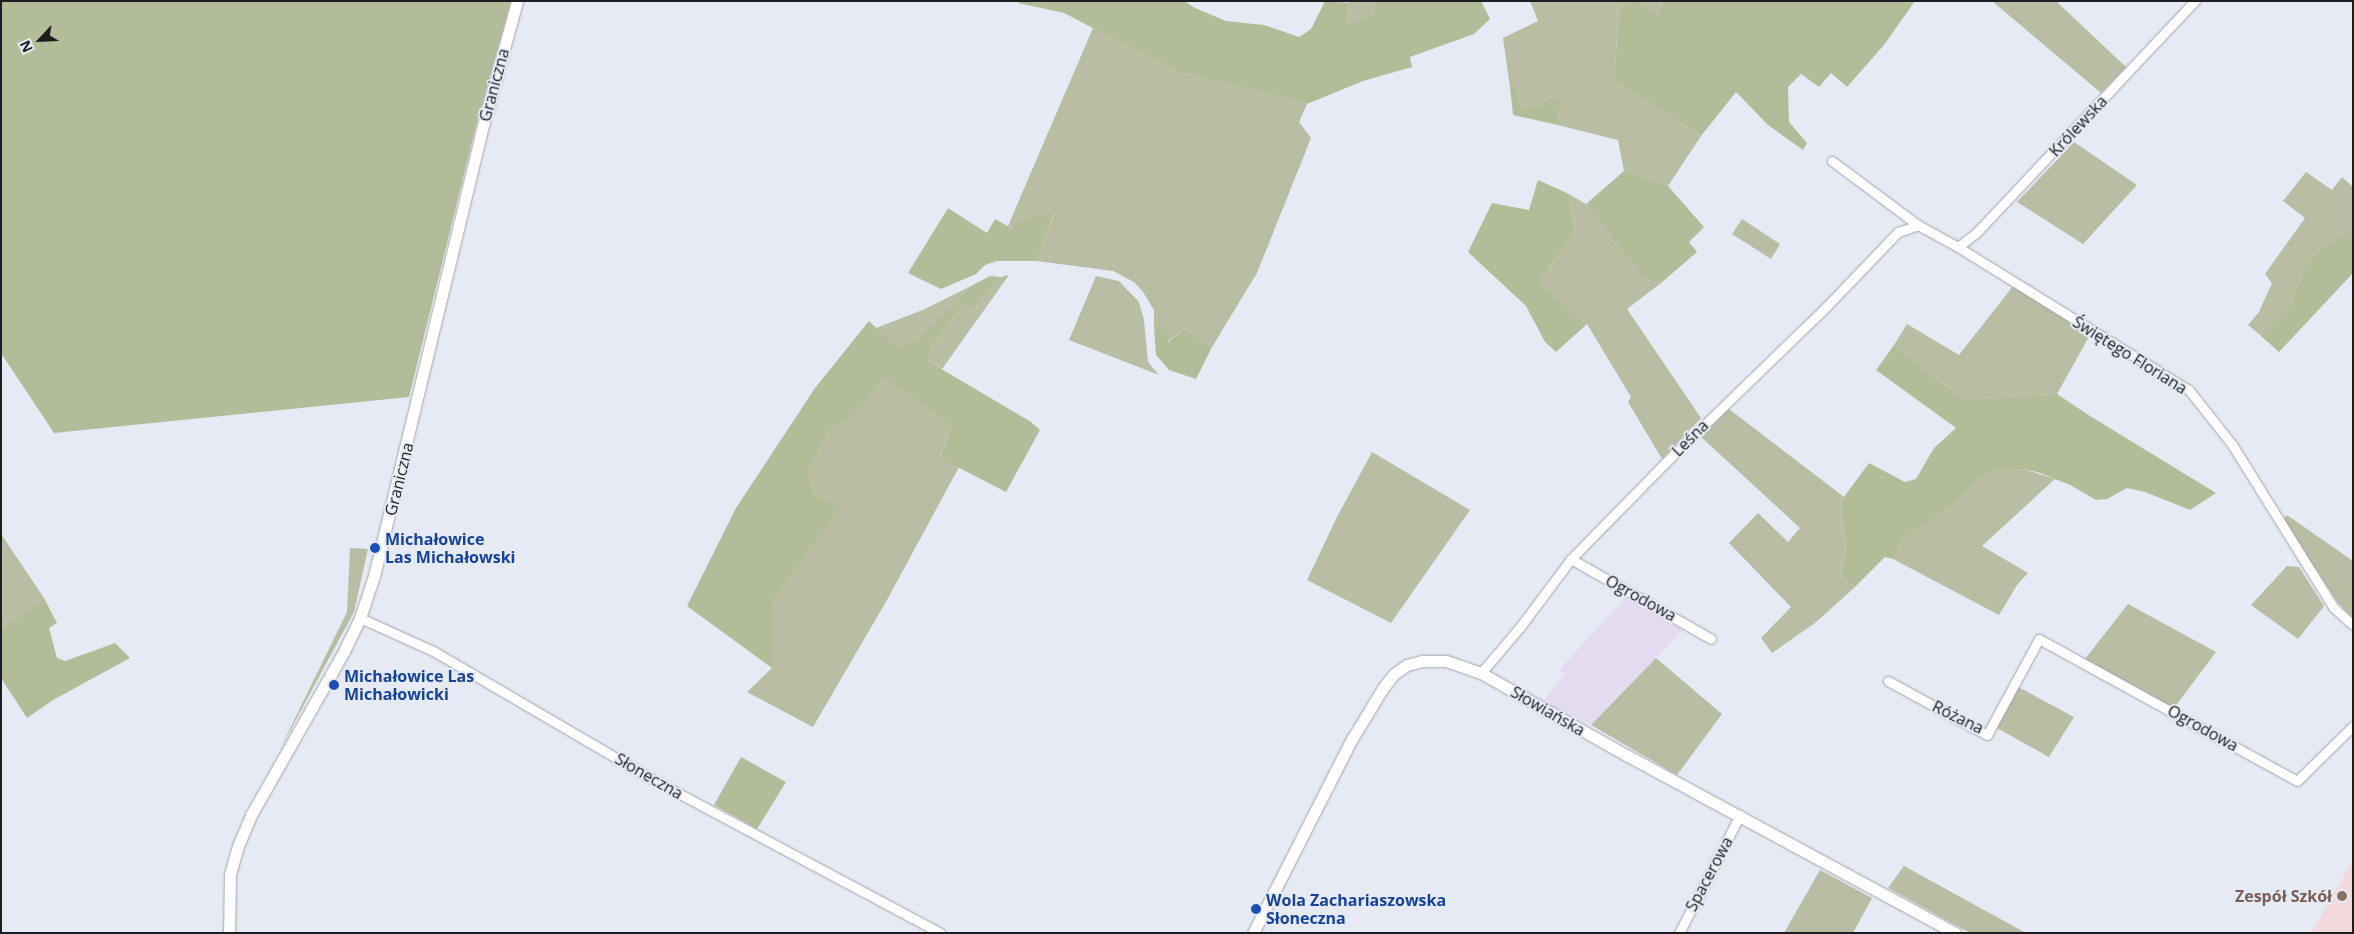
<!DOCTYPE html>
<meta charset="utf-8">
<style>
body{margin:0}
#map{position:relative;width:2354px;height:934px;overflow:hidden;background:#e5eaf5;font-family:"Open Sans",sans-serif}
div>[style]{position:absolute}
.industrial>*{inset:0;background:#e5dbf1}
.education>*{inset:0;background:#f3d8de}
.green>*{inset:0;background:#b7bea3}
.forest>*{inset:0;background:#b3bc99}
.roads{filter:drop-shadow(0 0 1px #a0a5af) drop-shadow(0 0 1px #a0a5af)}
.minor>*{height:9px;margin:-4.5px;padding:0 4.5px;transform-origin:4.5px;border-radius:4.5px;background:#fff}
.tertiary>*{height:11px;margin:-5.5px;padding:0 5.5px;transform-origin:5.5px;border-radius:5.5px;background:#fff}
.dots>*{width:14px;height:14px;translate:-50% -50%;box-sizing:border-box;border:2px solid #e5eaf5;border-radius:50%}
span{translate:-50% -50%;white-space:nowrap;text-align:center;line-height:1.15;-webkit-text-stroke:4px #e5eaf5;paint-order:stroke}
.street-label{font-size:16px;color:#1c1e22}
.transit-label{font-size:16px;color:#164399;font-weight:700}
.left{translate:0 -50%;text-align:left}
.education-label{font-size:16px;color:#785e54;font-weight:700}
.right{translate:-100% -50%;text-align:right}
.frame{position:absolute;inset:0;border:2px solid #1c1e22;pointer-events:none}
.north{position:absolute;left:15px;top:15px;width:50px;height:50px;-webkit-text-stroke:4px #e5eaf5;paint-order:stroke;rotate:245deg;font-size:14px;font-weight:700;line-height:20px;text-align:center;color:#1c1e22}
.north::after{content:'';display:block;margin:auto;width:18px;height:22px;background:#1c1e22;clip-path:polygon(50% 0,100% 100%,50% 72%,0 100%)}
</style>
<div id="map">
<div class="industrial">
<div style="clip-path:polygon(1625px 598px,1683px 630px,1591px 725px,1543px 702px,1565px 674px,1559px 670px)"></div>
</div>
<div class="education">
<div style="clip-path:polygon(2353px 860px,2353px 933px,2311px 933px)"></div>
</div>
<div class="green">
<div style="clip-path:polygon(1346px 1px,1375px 1px,1373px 15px,1347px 23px,1349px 3px)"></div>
<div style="clip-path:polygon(1530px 1px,1630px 1px,1619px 9px,1614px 81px,1701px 136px,1668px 186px,1624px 171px,1618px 140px,1558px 125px,1561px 99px,1552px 96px,1540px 105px,1521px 108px,1517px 88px,1510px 87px,1503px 38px,1538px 21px)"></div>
<div style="clip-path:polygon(1639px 1px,1661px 1px,1658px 18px)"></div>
<div style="clip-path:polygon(1992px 1px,2056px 1px,2126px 67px,2101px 93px)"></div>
<div style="clip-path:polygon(1093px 28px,1178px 72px,1307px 104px,1299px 122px,1311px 138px,1257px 273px,1212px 347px,1185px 328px,1167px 342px,1166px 323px,1154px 328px,1154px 310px,1143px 292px,1134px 282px,1113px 271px,1037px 261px,1054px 213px,1013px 229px,1008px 226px)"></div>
<div style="clip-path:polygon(2074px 142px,2137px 185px,2083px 244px,2017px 202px)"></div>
<div style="clip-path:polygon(2306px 172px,2332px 190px,2342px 177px,2353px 187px,2353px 228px,2319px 249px,2306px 263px,2291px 303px,2260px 335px,2248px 325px,2259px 312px,2272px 283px,2265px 274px,2305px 218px,2283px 201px)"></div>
<div style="clip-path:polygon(1569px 194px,1586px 204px,1643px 279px,1661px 283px,1627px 309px,1701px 418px,1662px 459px,1628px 402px,1631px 397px,1587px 324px,1539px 282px,1575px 232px)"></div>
<div style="clip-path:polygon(1742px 219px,1780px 244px,1771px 259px,1732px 234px)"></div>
<div style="clip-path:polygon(1009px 275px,942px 369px,928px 361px,933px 344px,963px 306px,973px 310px,1001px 277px)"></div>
<div style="clip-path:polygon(1096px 276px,1119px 281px,1139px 302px,1144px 320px,1148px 362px,1159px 375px,1069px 340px)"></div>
<div style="clip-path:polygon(2013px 286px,2090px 335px,2057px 394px,1963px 399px,1894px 345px,1907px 324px,1959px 355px)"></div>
<div style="clip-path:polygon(969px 287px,916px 339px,897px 350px,876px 328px,925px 309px)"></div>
<div style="clip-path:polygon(885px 379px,951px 426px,940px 457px,959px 467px,887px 600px,813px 727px,747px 692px,772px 668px,772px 603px,840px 505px,815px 496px,808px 473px,830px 431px,856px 414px)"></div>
<div style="clip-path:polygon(1729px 409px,1844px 497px,1840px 505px,1846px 547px,1841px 576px,1854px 588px,1815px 623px,1772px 653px,1761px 638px,1791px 607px,1729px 543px,1758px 513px,1788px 542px,1800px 528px,1701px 437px)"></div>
<div style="clip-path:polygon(1372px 452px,1470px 510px,1391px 623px,1307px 580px,1337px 517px)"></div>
<div style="clip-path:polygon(1999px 469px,2023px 469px,2055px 479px,1982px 546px,2028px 573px,2017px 585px,1999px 615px,1893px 559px,1904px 539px,1944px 513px,1982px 477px)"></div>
<div style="clip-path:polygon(2287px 515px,2353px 561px,2353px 618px,2338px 603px,2283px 520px)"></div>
<div style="clip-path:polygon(1px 534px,44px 598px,1px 628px)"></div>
<div style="clip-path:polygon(350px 548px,368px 549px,354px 612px,279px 751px,347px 612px)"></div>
<div style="clip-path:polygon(2287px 566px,2299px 567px,2324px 606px,2298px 639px,2251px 605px)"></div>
<div style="clip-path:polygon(2128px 604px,2216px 652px,2174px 708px,2085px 659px)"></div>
<div style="clip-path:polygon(1656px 658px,1722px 714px,1677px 775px,1591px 725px)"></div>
<div style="clip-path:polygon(2018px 687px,2074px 717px,2049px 757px,1997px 728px)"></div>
<div style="clip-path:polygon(1904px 866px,2026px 933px,1970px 933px,1888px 888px)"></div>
<div style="clip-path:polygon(1820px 870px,1872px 898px,1853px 933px,1784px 933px)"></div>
</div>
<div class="forest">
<div style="clip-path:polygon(1px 1px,511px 1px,475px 130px,409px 397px,54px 433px,1px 353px)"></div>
<div style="clip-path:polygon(1019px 1px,1185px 1px,1193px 7px,1226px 21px,1264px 25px,1299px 37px,1311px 29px,1325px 1px,1349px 3px,1347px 23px,1373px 15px,1375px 1px,1481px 1px,1490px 19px,1474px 34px,1410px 57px,1412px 67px,1363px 81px,1307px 104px,1178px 72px,1064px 13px,1018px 3px)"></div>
<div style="clip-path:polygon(1630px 1px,1639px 1px,1658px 17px,1661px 1px,1915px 1px,1884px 45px,1847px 87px,1831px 73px,1819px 87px,1801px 74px,1788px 87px,1789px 122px,1807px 143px,1803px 150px,1768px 125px,1736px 92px,1701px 136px,1614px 81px,1619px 9px)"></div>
<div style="clip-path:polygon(1510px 87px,1517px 88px,1521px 108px,1540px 105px,1552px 96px,1561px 99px,1558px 125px,1513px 115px)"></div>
<div style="clip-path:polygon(1624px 171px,1668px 186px,1704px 227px,1689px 242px,1697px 252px,1661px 283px,1643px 279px,1586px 204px)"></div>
<div style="clip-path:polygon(1538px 180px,1569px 194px,1575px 232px,1539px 282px,1587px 324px,1556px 352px,1545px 342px,1526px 306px,1468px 252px,1492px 203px,1529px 210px)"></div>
<div style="clip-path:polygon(948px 208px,987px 233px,995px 219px,1013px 229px,1018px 221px,1054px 212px,1037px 261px,997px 261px,985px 265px,976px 274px,941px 289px,908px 273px)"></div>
<div style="clip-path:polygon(2353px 228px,2353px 273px,2279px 352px,2260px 335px,2291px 303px,2306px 263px,2319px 249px)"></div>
<div style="clip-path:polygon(990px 276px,1001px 277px,973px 310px,963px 306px,933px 344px,928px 361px,1031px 422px,1040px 430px,1006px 492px,940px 458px,951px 426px,885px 379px,856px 414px,830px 431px,808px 473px,815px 496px,841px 505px,772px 603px,772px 668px,687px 606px,736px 508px,815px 388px,869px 321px,898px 349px,916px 339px,969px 287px)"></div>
<div style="clip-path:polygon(1166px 323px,1168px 342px,1185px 328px,1212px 347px,1196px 379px,1169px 370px,1156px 355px,1154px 328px)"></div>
<div style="clip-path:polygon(1894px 345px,1963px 399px,2057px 394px,2090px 416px,2216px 493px,2190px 510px,2145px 492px,2127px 488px,2107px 499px,2096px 500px,2070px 485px,2040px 473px,2023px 469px,1999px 469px,1982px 477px,1944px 513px,1904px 539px,1893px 559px,1885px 557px,1854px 588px,1841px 576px,1846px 547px,1840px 505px,1844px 497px,1869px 463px,1905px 482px,1916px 479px,1934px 448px,1956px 428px,1876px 370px)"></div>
<div style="clip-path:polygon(44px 598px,57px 623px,49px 628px,57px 658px,65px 661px,115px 643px,130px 658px,53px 700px,27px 718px,1px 678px,1px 628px)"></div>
<div style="clip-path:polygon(741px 757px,786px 782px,757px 829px,714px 805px)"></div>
</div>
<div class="roads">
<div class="minor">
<div style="left:1832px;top:161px;width:107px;rotate:36.7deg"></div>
<div style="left:1918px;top:225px;width:46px;rotate:28.8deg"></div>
<div style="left:1958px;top:247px;width:272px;rotate:31.8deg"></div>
<div style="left:2189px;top:390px;width:71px;rotate:51.8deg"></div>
<div style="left:2233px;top:446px;width:191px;rotate:58.1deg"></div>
<div style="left:2334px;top:608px;width:25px;rotate:42deg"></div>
<div style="left:1958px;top:247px;width:24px;rotate:-38deg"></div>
<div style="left:1977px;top:232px;width:318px;rotate:-46.7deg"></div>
<div style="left:1571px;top:559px;width:161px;rotate:29.7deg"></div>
<div style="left:360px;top:618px;width:80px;rotate:24.3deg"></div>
<div style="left:433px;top:651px;width:251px;rotate:30.3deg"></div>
<div style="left:650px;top:778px;width:329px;rotate:28.1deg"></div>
<div style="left:1481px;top:673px;width:60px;rotate:-49.7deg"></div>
<div style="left:1520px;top:627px;width:85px;rotate:-53.1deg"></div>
<div style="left:1571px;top:559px;width:136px;rotate:-45.6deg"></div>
<div style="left:1666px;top:462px;width:224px;rotate:-44.1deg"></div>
<div style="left:1827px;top:306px;width:103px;rotate:-46.2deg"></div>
<div style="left:1898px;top:232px;width:21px;rotate:-19deg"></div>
<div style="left:1888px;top:681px;width:113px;rotate:28.6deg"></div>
<div style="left:1987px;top:735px;width:109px;rotate:-61.6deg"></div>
<div style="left:2039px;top:639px;width:294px;rotate:28.8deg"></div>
<div style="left:2297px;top:781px;width:78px;rotate:-44.5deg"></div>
<div style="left:1679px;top:933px;width:133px;rotate:-62.7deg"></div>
</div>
<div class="tertiary">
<div style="left:229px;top:933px;width:59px;rotate:-89deg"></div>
<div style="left:230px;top:874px;width:29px;rotate:-74deg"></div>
<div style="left:238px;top:846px;width:34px;rotate:-67deg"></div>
<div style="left:251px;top:815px;width:189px;rotate:-60.4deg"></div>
<div style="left:344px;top:651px;width:37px;rotate:-64deg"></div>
<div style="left:360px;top:618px;width:44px;rotate:-71.6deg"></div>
<div style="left:374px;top:576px;width:456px;rotate:-76.4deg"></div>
<div style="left:481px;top:133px;width:137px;rotate:-74.7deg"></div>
<div style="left:1253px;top:933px;width:218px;rotate:-63deg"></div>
<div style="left:1352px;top:739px;width:60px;rotate:-58.7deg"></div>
<div style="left:1383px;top:688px;width:18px;rotate:-52deg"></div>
<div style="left:1394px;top:674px;width:16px;rotate:-35deg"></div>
<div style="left:1407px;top:665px;width:16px;rotate:-15deg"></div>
<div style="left:1422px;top:661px;width:24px"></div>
<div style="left:1446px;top:661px;width:37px;rotate:19deg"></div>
<div style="left:1481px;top:673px;width:169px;rotate:29.5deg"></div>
<div style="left:1628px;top:756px;width:372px;rotate:28.4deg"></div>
</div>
</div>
<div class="dots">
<div style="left:375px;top:548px;background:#1a4fb4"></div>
<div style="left:334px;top:685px;background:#1a4fb4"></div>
<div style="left:2342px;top:896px;background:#8d6e63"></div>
<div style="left:1256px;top:909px;background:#1a4fb4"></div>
</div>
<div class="street-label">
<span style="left:494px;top:85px;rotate:-75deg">Graniczna</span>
<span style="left:2078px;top:126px;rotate:-47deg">Królewska</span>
<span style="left:2130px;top:355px;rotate:32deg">Świętego Floriana</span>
<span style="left:1690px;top:438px;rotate:-45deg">Leśna</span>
<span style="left:399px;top:479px;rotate:-76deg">Graniczna</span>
<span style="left:1641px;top:598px;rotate:29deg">Ogrodowa</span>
<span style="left:1548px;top:711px;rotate:30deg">Słowiańska</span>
<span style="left:1958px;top:717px;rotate:26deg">Różana</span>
<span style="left:2203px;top:728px;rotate:29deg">Ogrodowa</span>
<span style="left:649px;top:776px;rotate:30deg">Słoneczna</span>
<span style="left:1709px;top:874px;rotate:-62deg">Spacerowa</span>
</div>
<div class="transit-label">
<span class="left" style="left:385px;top:548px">Michałowice<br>Las Michałowski</span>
<span class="left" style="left:344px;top:685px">Michałowice Las<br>Michałowicki</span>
<span class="left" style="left:1266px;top:909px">Wola Zachariaszowska<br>Słoneczna</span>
</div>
<div class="education-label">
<span class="right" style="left:2332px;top:896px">Zespół Szkół</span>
</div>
<div class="frame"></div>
<div class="north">N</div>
</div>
